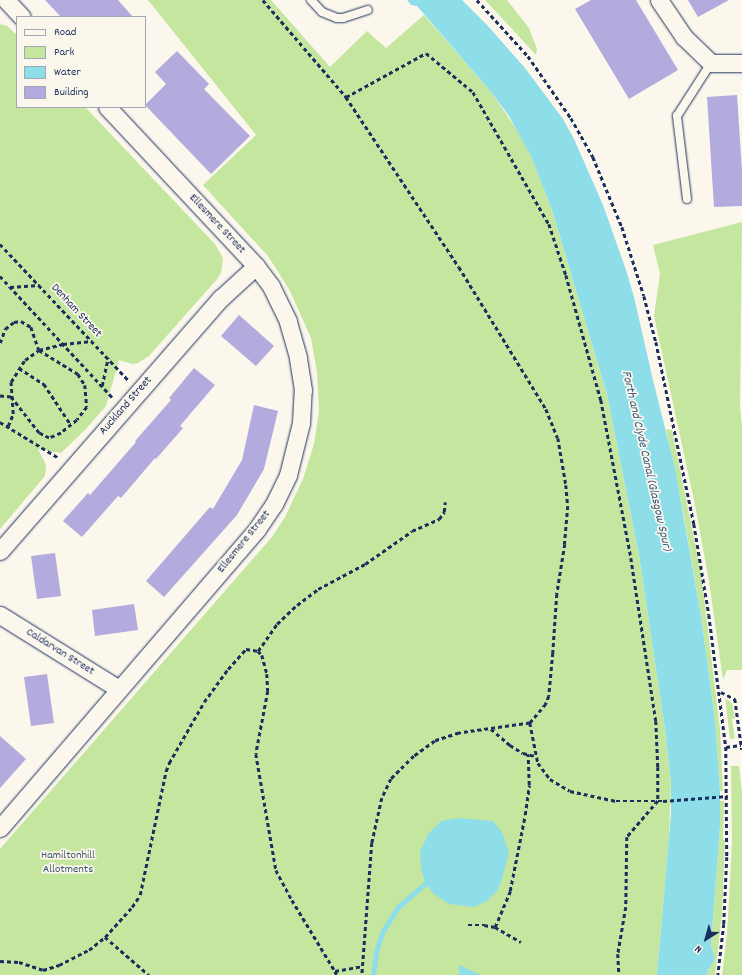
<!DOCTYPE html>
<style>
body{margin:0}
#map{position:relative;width:742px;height:975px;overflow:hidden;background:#fbf7ec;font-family:Dekko,sans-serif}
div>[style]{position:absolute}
.green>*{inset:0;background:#c4e69f}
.water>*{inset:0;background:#8edeea}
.stream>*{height:5px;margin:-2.5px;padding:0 2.5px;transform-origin:2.5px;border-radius:2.5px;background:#8edeea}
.building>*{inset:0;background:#b3abdd}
.path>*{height:2.5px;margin-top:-1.25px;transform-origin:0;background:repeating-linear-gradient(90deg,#1b2f5e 0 4px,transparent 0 7px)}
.roads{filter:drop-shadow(0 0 1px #1b2f5e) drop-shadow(0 0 1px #1b2f5e)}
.lane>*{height:8px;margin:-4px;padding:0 4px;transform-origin:4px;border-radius:4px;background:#fbf7ec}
.street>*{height:17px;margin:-8.5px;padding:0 8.5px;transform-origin:8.5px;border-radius:8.5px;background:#fbf7ec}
span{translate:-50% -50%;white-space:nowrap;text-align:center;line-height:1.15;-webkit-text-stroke:3.5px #fbf7ec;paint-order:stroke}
.street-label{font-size:12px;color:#1b2f5e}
.park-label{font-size:12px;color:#3d546b}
.water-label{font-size:13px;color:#385b81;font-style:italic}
.legend{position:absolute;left:16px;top:16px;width:130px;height:92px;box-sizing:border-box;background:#fbf7ec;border:1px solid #a1a7b3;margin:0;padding:5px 7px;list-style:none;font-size:12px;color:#1b2f5e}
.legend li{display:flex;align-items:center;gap:8px;height:20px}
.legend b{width:20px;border:1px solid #a1a7b3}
.north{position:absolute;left:686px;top:919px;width:40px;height:40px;-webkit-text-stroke:3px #fbf7ec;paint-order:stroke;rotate:217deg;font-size:11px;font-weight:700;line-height:16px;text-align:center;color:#1b2f5e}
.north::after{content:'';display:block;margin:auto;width:14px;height:18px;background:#1b2f5e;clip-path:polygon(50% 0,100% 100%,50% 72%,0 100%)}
</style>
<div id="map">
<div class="green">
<div style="clip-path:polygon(148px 0,271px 0,330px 67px,367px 31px,386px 48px,424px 15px,491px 92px,521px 136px,531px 156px,552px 210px,607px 394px,639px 555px,665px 729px,671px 781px,669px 838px,657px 975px,0 975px,0 849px,272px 537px,285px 517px,303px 479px,314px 444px,319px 411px,317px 372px,311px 338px,290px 291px,268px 256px,203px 185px,256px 135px)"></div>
<div style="clip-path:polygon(485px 0,507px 0,529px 28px,537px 49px,536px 55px)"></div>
<div style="clip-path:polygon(0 24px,7px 26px,17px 35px,17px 107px,85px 107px,215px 244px,223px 258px,221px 273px,218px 278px,149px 356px,138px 363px,132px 364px,119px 360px,106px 406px,85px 430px,61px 453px,38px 449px,46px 465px,45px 476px,0 529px)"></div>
<div style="clip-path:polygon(742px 222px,740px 406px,742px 427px,742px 670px,727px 670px,723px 680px,709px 581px,695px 505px,654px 316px,660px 274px,653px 245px)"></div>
<div style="clip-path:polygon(666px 429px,672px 430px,701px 573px,720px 729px,723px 791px,720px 791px,715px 720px,701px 616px,683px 511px)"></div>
<div style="clip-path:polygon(725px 698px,732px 703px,735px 719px,732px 719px,735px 738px,730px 739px)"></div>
<div style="clip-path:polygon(731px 766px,739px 766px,742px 793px,742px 975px,722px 975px,727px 934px,732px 843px)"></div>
<div style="clip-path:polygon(719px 801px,724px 801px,723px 840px,725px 840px,722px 914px,715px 975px,707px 975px,708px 970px,715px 960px,711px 945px,720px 827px)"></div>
</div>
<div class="water">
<div style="clip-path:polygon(407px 0,462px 0,488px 26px,525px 68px,563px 119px,574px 139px,603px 205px,626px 270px,634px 297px,653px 380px,675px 468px,701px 616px,715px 720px,720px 791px,720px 827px,711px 945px,715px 960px,708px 970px,707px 975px,657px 975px,671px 814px,671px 781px,665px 729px,639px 555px,607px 394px,552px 210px,531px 156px,509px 116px,491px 92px,417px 6px,411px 5px)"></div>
<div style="clip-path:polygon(458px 818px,493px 821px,502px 832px,509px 853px,502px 879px,497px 891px,487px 901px,474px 907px,449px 904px,434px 894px,425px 883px,421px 868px,420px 851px,429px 833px,441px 821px)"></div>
<div style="clip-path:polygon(459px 965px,481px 975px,459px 975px)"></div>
</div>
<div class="stream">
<div style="left:373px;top:975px;width:27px;rotate:-82deg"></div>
<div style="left:377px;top:948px;width:18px;rotate:-71deg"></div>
<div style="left:383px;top:931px;width:28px;rotate:-58deg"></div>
<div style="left:398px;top:907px;width:41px;rotate:-41.1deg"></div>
</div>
<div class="building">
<div style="clip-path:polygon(45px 0,118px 0,133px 17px,61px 17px)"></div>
<div style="clip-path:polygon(591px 0,636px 0,678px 70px,629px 99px,575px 9px)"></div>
<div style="clip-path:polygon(688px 0,729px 0,698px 17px)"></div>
<div style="clip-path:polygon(177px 51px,209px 84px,204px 89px,250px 136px,211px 174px,145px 105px,166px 84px,155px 72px)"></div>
<div style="clip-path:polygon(737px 95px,742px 171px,742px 206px,714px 207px,707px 97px)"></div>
<div style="clip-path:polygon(239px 315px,274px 346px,256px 366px,221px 336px)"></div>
<div style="clip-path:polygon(194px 368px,215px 385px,180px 426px,183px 428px,156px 459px,155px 458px,121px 498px,118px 496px,82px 537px,63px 521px,88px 493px,90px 495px,136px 442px,135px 441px,171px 400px,169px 398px)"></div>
<div style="clip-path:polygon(254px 405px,278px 411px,264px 469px,237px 515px,164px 597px,146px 581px,210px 507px,213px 509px,242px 460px)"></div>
<div style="clip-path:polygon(55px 553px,61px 596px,37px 599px,31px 556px)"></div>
<div style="clip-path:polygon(134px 604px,138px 630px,95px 636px,92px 610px)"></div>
<div style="clip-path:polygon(47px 674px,54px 723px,31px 726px,24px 677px)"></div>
<div style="clip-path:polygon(0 736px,26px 759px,0 788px)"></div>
</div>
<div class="path">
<div style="left:263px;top:0;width:128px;rotate:49.4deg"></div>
<div style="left:346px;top:97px;width:204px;rotate:56.4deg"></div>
<div style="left:459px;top:267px;width:167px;rotate:58.5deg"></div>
<div style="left:546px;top:409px;width:31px;rotate:68deg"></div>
<div style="left:558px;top:438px;width:48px;rotate:80.3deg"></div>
<div style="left:566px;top:485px;width:21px;rotate:85deg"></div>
<div style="left:568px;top:506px;width:38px;rotate:95deg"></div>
<div style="left:565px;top:544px;width:51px;rotate:99.1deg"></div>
<div style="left:557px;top:594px;width:59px;rotate:93.9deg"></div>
<div style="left:553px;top:653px;width:43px;rotate:95.3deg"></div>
<div style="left:549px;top:696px;width:9px;rotate:111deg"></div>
<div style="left:546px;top:704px;width:25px;rotate:130deg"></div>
<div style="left:530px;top:723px;width:72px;rotate:172deg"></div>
<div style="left:459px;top:733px;width:25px;rotate:162deg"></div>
<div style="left:435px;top:741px;width:26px;rotate:144deg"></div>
<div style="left:414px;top:756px;width:33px;rotate:135deg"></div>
<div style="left:391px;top:779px;width:21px;rotate:115deg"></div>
<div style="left:382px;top:798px;width:46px;rotate:102.5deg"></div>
<div style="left:372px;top:843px;width:132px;rotate:94.3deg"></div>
<div style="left:477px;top:0;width:76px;rotate:47.7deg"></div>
<div style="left:528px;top:56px;width:75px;rotate:55.3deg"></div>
<div style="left:571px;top:118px;width:45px;rotate:60.6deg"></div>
<div style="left:593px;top:157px;width:76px;rotate:67.5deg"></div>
<div style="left:622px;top:227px;width:72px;rotate:72.3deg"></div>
<div style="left:644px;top:296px;width:48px;rotate:75.4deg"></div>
<div style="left:656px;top:342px;width:186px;rotate:78.2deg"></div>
<div style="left:694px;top:524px;width:92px;rotate:80.6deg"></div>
<div style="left:709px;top:615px;width:133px;rotate:82.7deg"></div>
<div style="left:726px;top:747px;width:110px;rotate:89.5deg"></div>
<div style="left:727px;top:857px;width:67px;rotate:92.6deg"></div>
<div style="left:724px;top:924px;width:51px;rotate:96.7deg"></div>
<div style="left:346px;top:97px;width:91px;rotate:-28.8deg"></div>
<div style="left:426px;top:53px;width:61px;rotate:39.7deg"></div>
<div style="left:473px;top:92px;width:152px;rotate:60.1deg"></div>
<div style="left:549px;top:224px;width:54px;rotate:71.6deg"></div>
<div style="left:566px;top:275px;width:130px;rotate:74.4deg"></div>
<div style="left:601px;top:400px;width:161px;rotate:79.2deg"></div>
<div style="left:631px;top:558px;width:165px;rotate:81.3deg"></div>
<div style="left:656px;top:721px;width:46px;rotate:87.5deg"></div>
<div style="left:658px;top:767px;width:34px;rotate:90deg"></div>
<div style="left:658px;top:801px;width:48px;rotate:130.7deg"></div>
<div style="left:627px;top:837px;width:70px;rotate:90.8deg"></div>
<div style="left:626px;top:907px;width:48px;rotate:99.7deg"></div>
<div style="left:618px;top:954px;width:21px;rotate:87deg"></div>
<div style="left:0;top:244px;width:187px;rotate:46.7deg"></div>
<div style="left:0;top:276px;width:166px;rotate:47.2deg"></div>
<div style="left:10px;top:287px;width:29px;rotate:-4deg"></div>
<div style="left:0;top:343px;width:15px;rotate:-70deg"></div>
<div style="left:5px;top:329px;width:11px;rotate:-38deg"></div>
<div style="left:14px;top:322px;width:7px;rotate:-8deg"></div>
<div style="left:21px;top:321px;width:12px;rotate:31deg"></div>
<div style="left:31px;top:327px;width:24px;rotate:71deg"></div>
<div style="left:39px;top:350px;width:46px;rotate:31.6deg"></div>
<div style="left:78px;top:374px;width:13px;rotate:58deg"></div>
<div style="left:85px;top:385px;width:22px;rotate:85deg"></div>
<div style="left:87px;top:407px;width:16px;rotate:128deg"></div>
<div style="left:77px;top:420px;width:21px;rotate:141deg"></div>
<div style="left:61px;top:433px;width:13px;rotate:157deg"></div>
<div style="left:49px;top:438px;width:11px;rotate:-153deg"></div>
<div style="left:39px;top:433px;width:46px;rotate:-127.9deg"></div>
<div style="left:11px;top:397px;width:11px;rotate:-175deg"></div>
<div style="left:19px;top:368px;width:30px;rotate:33deg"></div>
<div style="left:44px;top:384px;width:49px;rotate:56.6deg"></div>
<div style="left:102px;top:386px;width:29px;rotate:-78deg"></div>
<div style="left:0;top:422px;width:69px;rotate:31.4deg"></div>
<div style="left:8px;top:426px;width:13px;rotate:-67deg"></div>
<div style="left:13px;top:414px;width:32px;rotate:-94deg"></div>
<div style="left:11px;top:382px;width:26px;rotate:-58deg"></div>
<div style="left:25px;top:360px;width:17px;rotate:-36deg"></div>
<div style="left:39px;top:350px;width:25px;rotate:-14deg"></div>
<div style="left:63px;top:344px;width:29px;rotate:-6deg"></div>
<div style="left:258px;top:651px;width:33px;rotate:-55deg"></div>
<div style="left:277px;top:624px;width:28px;rotate:-44deg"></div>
<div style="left:297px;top:605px;width:26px;rotate:-37deg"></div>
<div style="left:318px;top:589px;width:53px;rotate:-28deg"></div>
<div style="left:365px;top:564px;width:57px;rotate:-35.1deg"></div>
<div style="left:412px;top:531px;width:30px;rotate:-24deg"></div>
<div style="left:439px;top:519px;width:9px;rotate:-54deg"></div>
<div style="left:444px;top:512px;width:10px;rotate:-84deg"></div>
<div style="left:721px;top:692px;width:16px;rotate:27deg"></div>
<div style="left:735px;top:699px;width:51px;rotate:82.2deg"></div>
<div style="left:530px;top:723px;width:41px;rotate:78.7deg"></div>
<div style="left:538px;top:763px;width:20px;rotate:53deg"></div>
<div style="left:550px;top:779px;width:23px;rotate:31deg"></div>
<div style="left:570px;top:791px;width:47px;rotate:12.3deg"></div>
<div style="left:616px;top:801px;width:47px"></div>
<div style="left:663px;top:801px;width:65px;rotate:-4.4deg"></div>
<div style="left:491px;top:729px;width:25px;rotate:40deg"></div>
<div style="left:510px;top:745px;width:15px;rotate:32deg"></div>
<div style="left:523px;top:753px;width:12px;rotate:14deg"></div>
<div style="left:726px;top:747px;width:15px;rotate:-8deg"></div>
<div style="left:468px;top:925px;width:16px"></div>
<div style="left:484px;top:925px;width:11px;rotate:10deg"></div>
<div style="left:495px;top:927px;width:30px;rotate:30deg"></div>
<div style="left:495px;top:927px;width:39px;rotate:-67deg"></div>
<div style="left:510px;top:891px;width:77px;rotate:-78.8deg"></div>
<div style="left:525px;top:815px;width:30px;rotate:-82deg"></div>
<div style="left:529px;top:785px;width:31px;rotate:-92deg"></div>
<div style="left:105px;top:937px;width:58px;rotate:40.8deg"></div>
<div style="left:0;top:961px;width:19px;rotate:3deg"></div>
<div style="left:19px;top:962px;width:25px;rotate:18deg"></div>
<div style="left:43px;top:970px;width:17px;rotate:-17deg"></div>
<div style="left:59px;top:965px;width:34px;rotate:-27deg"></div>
<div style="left:89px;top:950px;width:21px;rotate:-39deg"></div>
<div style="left:105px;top:937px;width:40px;rotate:-48deg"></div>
<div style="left:132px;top:907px;width:14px;rotate:-56deg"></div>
<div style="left:140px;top:895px;width:127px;rotate:-78.2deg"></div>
<div style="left:166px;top:771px;width:9px;rotate:-69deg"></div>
<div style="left:169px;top:763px;width:70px;rotate:-60.2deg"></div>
<div style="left:204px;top:702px;width:41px;rotate:-54deg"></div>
<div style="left:228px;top:669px;width:27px;rotate:-48deg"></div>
<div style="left:246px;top:649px;width:12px;rotate:9deg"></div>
<div style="left:258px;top:651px;width:6px;rotate:45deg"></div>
<div style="left:262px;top:655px;width:20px;rotate:75deg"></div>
<div style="left:267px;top:674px;width:17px;rotate:87deg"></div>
<div style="left:268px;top:691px;width:64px;rotate:100.8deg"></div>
<div style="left:256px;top:754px;width:118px;rotate:80.2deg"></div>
<div style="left:276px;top:870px;width:34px;rotate:62deg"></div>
<div style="left:292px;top:900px;width:83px;rotate:58.8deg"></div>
<div style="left:335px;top:971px;width:28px;rotate:-10deg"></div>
<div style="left:335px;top:971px;width:4px;rotate:63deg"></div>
</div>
<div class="roads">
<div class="lane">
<div style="left:311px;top:0;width:16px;rotate:47deg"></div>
<div style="left:322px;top:12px;width:16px;rotate:22deg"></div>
<div style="left:337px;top:18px;width:6px"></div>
<div style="left:343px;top:18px;width:26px;rotate:-18deg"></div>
<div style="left:687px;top:199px;width:84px;rotate:-96.9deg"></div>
<div style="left:677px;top:116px;width:63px;rotate:-57.3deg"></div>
</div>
<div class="street">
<div style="left:6px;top:0;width:23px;rotate:47deg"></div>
<div style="left:659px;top:0;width:45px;rotate:56deg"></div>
<div style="left:684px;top:37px;width:37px;rotate:44deg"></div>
<div style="left:711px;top:63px;width:31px"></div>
<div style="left:0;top:551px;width:336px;rotate:-48.9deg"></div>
<div style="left:221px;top:298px;width:47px;rotate:-42.4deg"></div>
<div style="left:0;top:615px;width:140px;rotate:31.9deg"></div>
<div style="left:0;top:828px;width:394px;rotate:-49.3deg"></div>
<div style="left:257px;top:529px;width:30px;rotate:-56deg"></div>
<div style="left:274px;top:504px;width:32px;rotate:-64deg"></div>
<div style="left:288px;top:475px;width:54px;rotate:-76deg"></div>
<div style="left:301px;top:423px;width:33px;rotate:-87deg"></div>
<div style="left:303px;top:390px;width:33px;rotate:-99deg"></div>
<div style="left:298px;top:357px;width:37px;rotate:-106deg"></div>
<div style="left:288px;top:321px;width:39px;rotate:-116deg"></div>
<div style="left:271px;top:286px;width:25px;rotate:-127deg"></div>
<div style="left:256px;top:266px;width:218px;rotate:-133.1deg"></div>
</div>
</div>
<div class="street-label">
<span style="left:217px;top:224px;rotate:47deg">Ellesmere Street</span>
<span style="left:76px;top:311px;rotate:47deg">Denham Street</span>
<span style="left:126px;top:406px;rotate:-49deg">Auckland Street</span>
<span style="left:244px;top:542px;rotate:-51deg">Ellesmere Street</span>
<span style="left:60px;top:652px;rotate:32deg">Caldarvan Street</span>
</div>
<div class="park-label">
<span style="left:68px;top:863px">Hamiltonhill<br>Allotments</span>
</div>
<div class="water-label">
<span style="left:645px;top:461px;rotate:77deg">Forth and Clyde Canal (Glasgow Spur)</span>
</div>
<ul class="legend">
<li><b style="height:5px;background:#fbf7ec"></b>Road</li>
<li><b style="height:11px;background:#c4e69f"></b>Park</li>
<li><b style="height:11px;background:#8edeea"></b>Water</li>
<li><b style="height:11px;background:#b3abdd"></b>Building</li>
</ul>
<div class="north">N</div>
</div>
